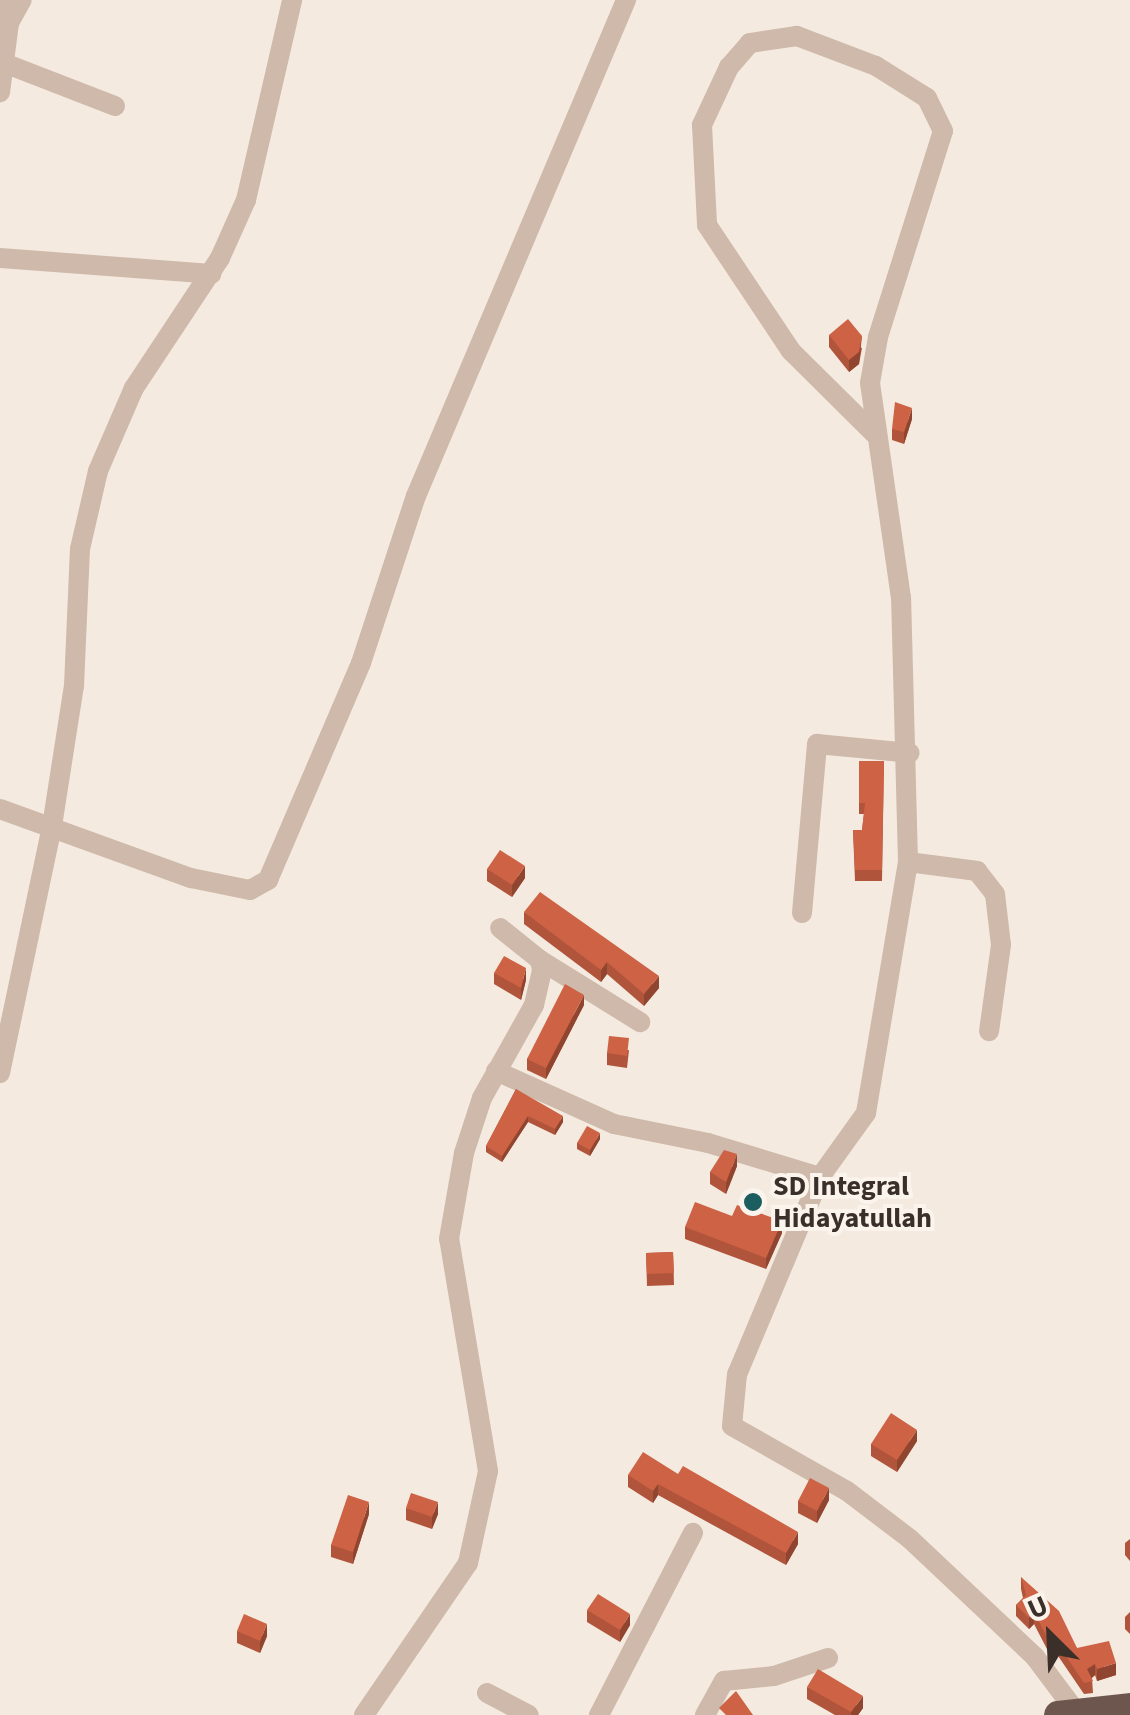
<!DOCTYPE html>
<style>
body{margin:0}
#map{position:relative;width:1130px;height:1715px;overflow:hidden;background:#f4eadf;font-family:"Source Sans 3",sans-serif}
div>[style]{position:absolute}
.minor>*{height:20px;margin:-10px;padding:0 10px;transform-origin:10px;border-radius:10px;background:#ceb9aa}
.trunk>*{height:28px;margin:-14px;padding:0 14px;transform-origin:14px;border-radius:14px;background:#6d564d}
.wall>*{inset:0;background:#b0543b}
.shaded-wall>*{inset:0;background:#904530}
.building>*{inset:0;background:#cd6245}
.dots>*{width:28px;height:28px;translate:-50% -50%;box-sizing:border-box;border:5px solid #fbf4ed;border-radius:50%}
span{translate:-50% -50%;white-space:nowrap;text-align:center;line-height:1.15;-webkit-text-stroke:8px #fbf4ed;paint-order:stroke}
.poi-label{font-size:28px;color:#3b2f2a;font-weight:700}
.left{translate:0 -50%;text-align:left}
.north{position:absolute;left:1000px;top:1585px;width:100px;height:100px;-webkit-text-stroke:8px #fbf4ed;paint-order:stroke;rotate:336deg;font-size:28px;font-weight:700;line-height:40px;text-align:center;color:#3b2f2a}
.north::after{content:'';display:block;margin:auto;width:35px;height:45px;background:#3b2f2a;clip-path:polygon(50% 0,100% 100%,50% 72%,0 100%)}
</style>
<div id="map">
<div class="minor">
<div style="left:0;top:2px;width:23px;rotate:67deg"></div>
<div style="left:9px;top:23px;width:70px;rotate:97.4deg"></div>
<div style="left:9px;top:23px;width:26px;rotate:-61deg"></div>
<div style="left:4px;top:63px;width:119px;rotate:21.2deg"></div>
<div style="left:0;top:258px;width:212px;rotate:4.3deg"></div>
<div style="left:0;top:809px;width:203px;rotate:19.9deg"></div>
<div style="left:191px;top:878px;width:60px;rotate:11.5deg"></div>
<div style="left:250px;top:890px;width:21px;rotate:-29deg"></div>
<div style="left:268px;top:880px;width:236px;rotate:-66.8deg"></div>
<div style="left:361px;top:663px;width:176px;rotate:-71.8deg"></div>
<div style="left:416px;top:496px;width:539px;rotate:-67.05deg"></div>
<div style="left:908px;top:862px;width:70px;rotate:7.4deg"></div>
<div style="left:977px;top:871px;width:29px;rotate:52deg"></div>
<div style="left:995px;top:894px;width:51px;rotate:83.3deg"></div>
<div style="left:1001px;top:945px;width:87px;rotate:97.9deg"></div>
<div style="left:802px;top:913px;width:170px;rotate:-84.9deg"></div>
<div style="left:817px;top:744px;width:93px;rotate:5.5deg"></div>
<div style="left:540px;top:960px;width:118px;rotate:31.8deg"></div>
<div style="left:496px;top:1071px;width:129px;rotate:24.2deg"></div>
<div style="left:614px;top:1124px;width:96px;rotate:11.4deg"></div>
<div style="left:708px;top:1143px;width:117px;rotate:16.9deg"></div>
<div style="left:820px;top:1177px;width:214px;rotate:112.8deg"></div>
<div style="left:737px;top:1374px;width:52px;rotate:95.5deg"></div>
<div style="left:732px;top:1426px;width:132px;rotate:29.5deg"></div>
<div style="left:847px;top:1491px;width:79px;rotate:37.3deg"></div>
<div style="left:910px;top:1539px;width:172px;rotate:43.3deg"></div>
<div style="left:1035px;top:1657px;width:65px;rotate:53.1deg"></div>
<div style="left:0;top:1073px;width:252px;rotate:-78.1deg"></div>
<div style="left:52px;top:826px;width:142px;rotate:-81.1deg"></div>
<div style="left:74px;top:686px;width:137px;rotate:-87.5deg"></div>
<div style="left:80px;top:549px;width:80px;rotate:-77deg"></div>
<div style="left:98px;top:471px;width:90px;rotate:-66.6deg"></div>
<div style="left:134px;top:388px;width:156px;rotate:-56.5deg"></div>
<div style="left:220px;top:258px;width:64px;rotate:-65.9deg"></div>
<div style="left:246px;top:200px;width:205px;rotate:-77deg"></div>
<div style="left:820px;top:1177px;width:79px;rotate:-54.3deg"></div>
<div style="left:866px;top:1113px;width:254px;rotate:-80.5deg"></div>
<div style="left:908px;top:862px;width:264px;rotate:-91.5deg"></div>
<div style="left:901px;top:598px;width:217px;rotate:-98.2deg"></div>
<div style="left:870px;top:383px;width:47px;rotate:-80.1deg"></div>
<div style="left:878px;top:337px;width:216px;rotate:-72.5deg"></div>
<div style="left:943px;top:131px;width:37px;rotate:-116deg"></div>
<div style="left:927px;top:98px;width:60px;rotate:-147.9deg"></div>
<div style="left:876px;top:66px;width:85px;rotate:-159.2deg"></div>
<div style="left:797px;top:36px;width:48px;rotate:171.5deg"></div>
<div style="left:750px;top:43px;width:32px;rotate:131deg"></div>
<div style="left:729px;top:67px;width:64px;rotate:115deg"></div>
<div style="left:702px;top:125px;width:100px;rotate:87.1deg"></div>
<div style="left:707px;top:225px;width:151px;rotate:56.3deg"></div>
<div style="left:791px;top:351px;width:117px;rotate:44.7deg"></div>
<div style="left:487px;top:1693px;width:47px;rotate:27.6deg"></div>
<div style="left:364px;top:1715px;width:184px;rotate:-55.6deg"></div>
<div style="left:468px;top:1563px;width:94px;rotate:-77.7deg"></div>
<div style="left:488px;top:1471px;width:235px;rotate:-99.5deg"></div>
<div style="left:449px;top:1239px;width:87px;rotate:-80.1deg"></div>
<div style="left:464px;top:1153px;width:58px;rotate:-71.9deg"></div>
<div style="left:482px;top:1098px;width:107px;rotate:-60.8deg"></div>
<div style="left:534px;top:1005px;width:36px;rotate:-77deg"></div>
<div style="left:542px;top:970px;width:10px;rotate:-101deg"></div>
<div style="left:540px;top:960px;width:51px;rotate:-141.3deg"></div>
<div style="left:599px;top:1715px;width:205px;rotate:-62.7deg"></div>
<div style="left:705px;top:1715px;width:39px;rotate:-61deg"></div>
<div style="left:724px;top:1681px;width:50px;rotate:-5.7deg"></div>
<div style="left:774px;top:1676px;width:57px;rotate:-18.4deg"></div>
</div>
<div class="trunk">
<div style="left:1058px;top:1715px;width:72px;rotate:-6.3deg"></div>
</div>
<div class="wall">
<div style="clip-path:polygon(829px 335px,862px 348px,859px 364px,849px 372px,829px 347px)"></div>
<div style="clip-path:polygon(912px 419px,904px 444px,892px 440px,892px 429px)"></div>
<div style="clip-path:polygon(859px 761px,884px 761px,882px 881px,855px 881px,853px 830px,862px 830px,864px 814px,859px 814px)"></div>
<div style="clip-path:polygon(487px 869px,525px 878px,512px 897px,487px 881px)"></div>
<div style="clip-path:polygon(524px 912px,659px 988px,644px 1006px,607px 974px,601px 982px,524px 924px)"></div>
<div style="clip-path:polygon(494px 973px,526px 980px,521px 1000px,494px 984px)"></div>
<div style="clip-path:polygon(584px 1005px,546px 1079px,527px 1070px,527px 1059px)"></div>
<div style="clip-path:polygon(629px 1050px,627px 1068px,607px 1065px,607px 1053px)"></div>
<div style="clip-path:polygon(516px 1089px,563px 1122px,555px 1135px,528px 1122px,502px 1162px,486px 1152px,486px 1146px)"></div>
<div style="clip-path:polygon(600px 1139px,590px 1156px,577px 1149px,577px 1143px)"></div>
<div style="clip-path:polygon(737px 1166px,726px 1194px,710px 1184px,710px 1172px)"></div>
<div style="clip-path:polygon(732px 1216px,782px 1233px,766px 1269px,685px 1239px,685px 1227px)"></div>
<div style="clip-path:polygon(673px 1252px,674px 1285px,647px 1286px,646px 1253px)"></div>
<div style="clip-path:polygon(917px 1441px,897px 1472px,871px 1456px,871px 1444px)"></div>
<div style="clip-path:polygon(678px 1474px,798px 1544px,786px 1565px,658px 1495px,653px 1503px,628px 1487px,628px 1475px)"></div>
<div style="clip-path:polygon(829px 1500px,817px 1523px,798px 1513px,798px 1501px)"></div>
<div style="clip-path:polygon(406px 1508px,438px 1514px,432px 1529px,406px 1520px)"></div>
<div style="clip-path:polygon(369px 1514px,353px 1564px,331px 1557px,331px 1545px)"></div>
<div style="clip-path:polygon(1130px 1539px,1130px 1561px,1125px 1555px,1125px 1543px)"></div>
<div style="clip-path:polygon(1021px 1577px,1077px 1648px,1116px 1675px,1097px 1681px,1095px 1675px,1092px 1678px,1093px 1693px,1084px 1694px,1054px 1650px,1048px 1651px,1034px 1624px,1029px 1629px,1016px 1616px,1016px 1605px,1023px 1598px,1021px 1589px)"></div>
<div style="clip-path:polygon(587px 1610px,630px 1625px,620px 1642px,587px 1622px)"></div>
<div style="clip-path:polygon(1130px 1612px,1130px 1634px,1125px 1629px,1125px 1617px)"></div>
<div style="clip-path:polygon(237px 1631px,267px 1636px,260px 1653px,237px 1643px)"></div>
<div style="clip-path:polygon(807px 1687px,863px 1708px,858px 1715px,835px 1715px,807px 1699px)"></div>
</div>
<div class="shaded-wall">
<div style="clip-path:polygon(862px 336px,859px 364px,849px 372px,849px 360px)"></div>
<div style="clip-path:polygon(912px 408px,912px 419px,904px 444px,904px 432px)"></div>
<div style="clip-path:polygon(525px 866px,525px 878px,512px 897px,512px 885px)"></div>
<div style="clip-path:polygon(607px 962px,607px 974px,601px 982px,601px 970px)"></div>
<div style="clip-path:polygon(526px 968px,526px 980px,521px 1000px,521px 988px)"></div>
<div style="clip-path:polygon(659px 976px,659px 988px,644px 1006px,644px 994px)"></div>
<div style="clip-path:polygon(584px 995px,584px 1005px,546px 1079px,546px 1068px)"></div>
<div style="clip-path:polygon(528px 1116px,528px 1122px,502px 1162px,502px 1156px)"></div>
<div style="clip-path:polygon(563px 1116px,563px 1122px,555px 1135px,555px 1129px)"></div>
<div style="clip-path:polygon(600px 1133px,600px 1139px,590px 1156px,590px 1150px)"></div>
<div style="clip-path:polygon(737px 1154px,737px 1166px,726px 1194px,726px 1182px)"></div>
<div style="clip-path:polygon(782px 1221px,782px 1233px,766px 1269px,766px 1258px)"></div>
<div style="clip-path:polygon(917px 1430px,917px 1441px,897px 1472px,897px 1460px)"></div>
<div style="clip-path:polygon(658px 1484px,658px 1495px,653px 1503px,653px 1491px)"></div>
<div style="clip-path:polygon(829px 1488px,829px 1500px,817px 1523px,817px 1511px)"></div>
<div style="clip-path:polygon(369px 1502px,369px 1514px,353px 1564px,353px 1552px)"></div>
<div style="clip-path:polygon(438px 1502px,438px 1514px,432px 1529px,432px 1517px)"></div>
<div style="clip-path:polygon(798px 1532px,798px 1544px,786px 1565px,786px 1553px)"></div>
<div style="clip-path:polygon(1034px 1612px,1034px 1624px,1029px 1629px,1029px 1618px)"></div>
<div style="clip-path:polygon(630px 1614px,630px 1625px,620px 1642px,620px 1630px)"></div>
<div style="clip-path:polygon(267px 1624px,267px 1636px,260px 1653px,260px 1641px)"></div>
<div style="clip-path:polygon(1116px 1663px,1116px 1675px,1097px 1681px,1097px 1669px)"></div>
<div style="clip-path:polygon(1095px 1664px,1095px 1675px,1087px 1681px,1087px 1669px)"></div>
<div style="clip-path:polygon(863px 1696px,863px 1708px,858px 1715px,851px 1715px,851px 1712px)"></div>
</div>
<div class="building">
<div style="clip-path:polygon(848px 319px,862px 336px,859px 352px,849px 360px,829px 335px)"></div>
<div style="clip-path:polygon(895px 402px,912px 408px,904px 432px,892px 429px)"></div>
<div style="clip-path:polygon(859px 761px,884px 761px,882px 870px,855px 870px,853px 830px,862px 830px,865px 803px,859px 803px)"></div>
<div style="clip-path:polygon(500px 850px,525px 866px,512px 885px,487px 869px)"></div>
<div style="clip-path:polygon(540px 892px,659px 976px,644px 994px,607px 962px,601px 970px,524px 912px)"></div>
<div style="clip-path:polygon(504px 956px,526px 968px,521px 988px,494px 973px)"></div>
<div style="clip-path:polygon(565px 984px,584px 995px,546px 1068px,527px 1059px)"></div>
<div style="clip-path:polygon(609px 1036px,629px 1038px,627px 1056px,607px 1053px)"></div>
<div style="clip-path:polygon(516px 1089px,563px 1116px,555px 1129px,528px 1116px,502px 1156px,486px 1146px)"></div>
<div style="clip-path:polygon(587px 1126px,600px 1133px,590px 1150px,577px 1143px)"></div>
<div style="clip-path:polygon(724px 1150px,737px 1154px,726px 1182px,710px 1172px)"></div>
<div style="clip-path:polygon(695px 1202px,732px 1216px,737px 1205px,782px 1221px,766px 1258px,685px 1227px)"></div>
<div style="clip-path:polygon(673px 1252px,674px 1273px,647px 1274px,646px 1253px)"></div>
<div style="clip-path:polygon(891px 1413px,917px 1430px,897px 1460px,871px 1444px)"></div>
<div style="clip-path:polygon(643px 1452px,678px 1474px,683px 1466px,798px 1532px,786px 1553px,658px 1484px,653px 1491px,628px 1475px)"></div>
<div style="clip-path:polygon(810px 1478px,829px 1488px,817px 1511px,798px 1501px)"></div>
<div style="clip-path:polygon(411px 1493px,438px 1502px,432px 1517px,406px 1508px)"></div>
<div style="clip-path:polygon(348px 1495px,369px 1502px,353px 1552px,331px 1545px)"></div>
<div style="clip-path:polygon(1021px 1577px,1059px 1611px,1077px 1648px,1109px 1641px,1116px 1663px,1097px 1669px,1095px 1664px,1087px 1669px,1093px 1681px,1084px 1683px,1054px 1638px,1048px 1639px,1034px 1612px,1029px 1618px,1016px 1605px,1026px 1595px)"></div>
<div style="clip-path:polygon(598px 1594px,630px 1614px,620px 1630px,587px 1610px)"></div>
<div style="clip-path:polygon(244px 1614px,267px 1624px,260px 1641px,237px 1631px)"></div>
<div style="clip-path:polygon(818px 1669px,863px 1696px,851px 1712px,807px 1687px)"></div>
<div style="clip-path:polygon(736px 1691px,753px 1715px,726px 1715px,719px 1708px)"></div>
</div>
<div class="dots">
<div style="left:753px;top:1202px;background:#1c5d60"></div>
</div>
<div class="poi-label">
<span class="left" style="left:773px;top:1202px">SD Integral<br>Hidayatullah</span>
</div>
<div class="north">U</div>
</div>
